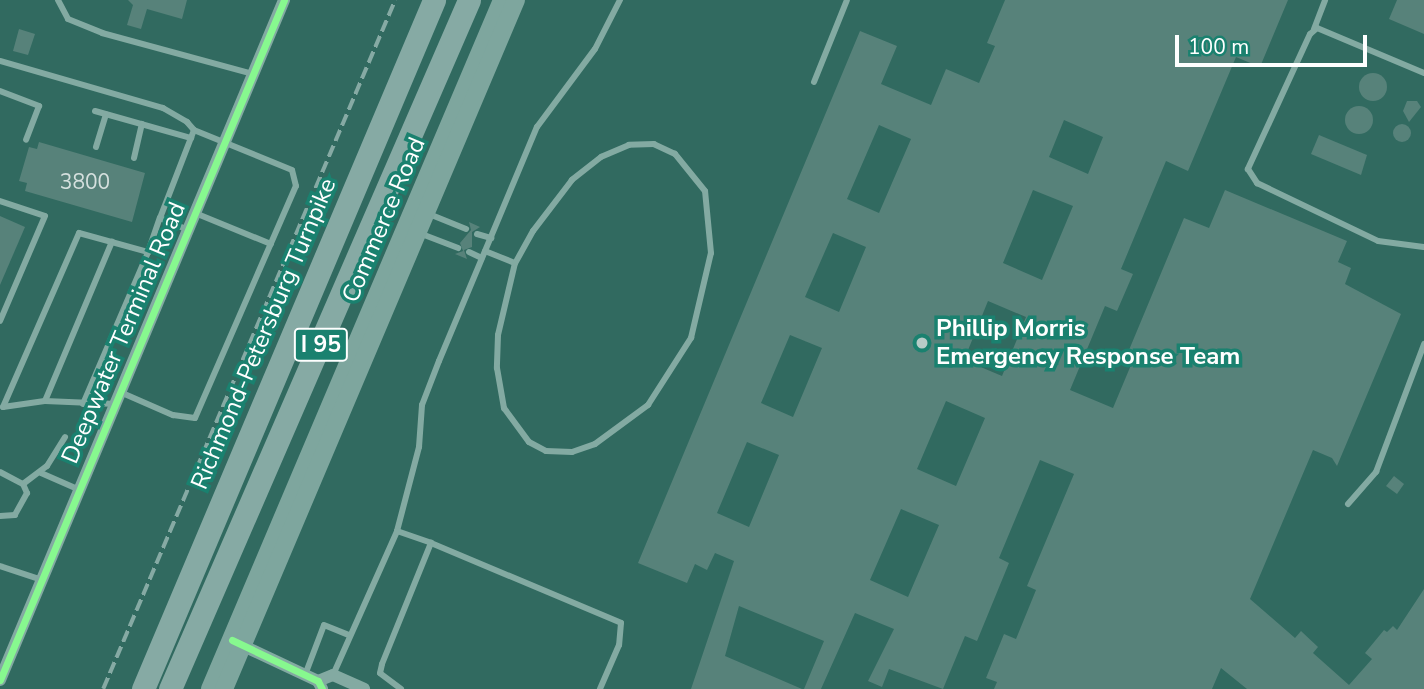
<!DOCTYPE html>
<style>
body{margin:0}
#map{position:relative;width:1424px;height:689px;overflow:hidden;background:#316a60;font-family:"Nunito Sans",sans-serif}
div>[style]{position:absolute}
.building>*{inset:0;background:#57827a}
.round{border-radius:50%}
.lane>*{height:6px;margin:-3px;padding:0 3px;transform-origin:3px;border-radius:3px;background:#83aaa2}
.street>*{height:12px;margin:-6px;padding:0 6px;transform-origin:6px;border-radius:6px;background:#83aaa2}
.secondary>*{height:18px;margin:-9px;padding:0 9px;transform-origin:9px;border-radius:9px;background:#7ea69e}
.highway>*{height:23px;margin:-11.5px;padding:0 11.5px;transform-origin:11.5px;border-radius:11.5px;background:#86aaa4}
.rail>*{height:3.5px;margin-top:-1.75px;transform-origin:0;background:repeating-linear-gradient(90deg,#86aaa4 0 12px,transparent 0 17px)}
.cycleway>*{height:7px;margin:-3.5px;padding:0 3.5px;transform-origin:3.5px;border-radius:3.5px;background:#87f88f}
.dots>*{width:19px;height:19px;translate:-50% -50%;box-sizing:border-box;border:4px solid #1a816f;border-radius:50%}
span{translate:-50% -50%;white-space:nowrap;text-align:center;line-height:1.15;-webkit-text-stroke:7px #1a816f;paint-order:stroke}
.number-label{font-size:21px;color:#d5e0de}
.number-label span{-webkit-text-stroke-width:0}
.shield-label span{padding:2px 5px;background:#1a816f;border:2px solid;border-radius:5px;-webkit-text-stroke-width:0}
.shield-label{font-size:23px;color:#fff;font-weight:700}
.street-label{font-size:24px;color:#fff}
.poi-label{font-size:24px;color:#fff;font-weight:700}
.left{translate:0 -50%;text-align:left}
.scale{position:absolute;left:1175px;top:35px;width:192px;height:32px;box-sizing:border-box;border:4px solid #fff;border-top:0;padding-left:9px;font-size:21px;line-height:24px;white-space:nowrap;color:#fff;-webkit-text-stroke:5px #1a816f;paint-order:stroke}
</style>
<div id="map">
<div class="building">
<div style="clip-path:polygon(128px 0,187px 0,182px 19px,147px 9px,141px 29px,127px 25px,133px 5px)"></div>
<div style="clip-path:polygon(evenodd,1005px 0,1288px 0,1260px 67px,1236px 57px,1188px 171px,1166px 161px,1121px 269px,1133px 274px,1117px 311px,1105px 306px,1070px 390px,1113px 408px,1136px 353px,1129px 350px,1184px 218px,1209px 228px,1225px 190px,1347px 241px,1338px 262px,1351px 268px,1345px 284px,1401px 314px,1337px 466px,1332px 458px,1313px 450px,1250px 599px,1295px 638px,1301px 631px,1318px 647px,1313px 653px,1349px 685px,1372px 659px,1365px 653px,1384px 630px,1387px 632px,1393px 626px,1397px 630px,1424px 589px,1424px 689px,1247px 689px,1221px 668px,1212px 689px,994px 689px,997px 682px,986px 678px,1004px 634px,1016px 639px,1036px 590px,1027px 586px,1074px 474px,1040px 460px,999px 558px,1009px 563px,977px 641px,965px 636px,943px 689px,889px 669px,882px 687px,868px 681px,894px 629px,855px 613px,821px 689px,804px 689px,824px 641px,739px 606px,725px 656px,802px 689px,691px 689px,734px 561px,715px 553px,707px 570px,695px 564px,687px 583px,638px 563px,860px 31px,897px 46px,881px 84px,931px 105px,946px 69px,979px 83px,995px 46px,987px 43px,1005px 0,1064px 120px,1103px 137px,1088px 174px,1049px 157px,1064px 120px,1005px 0,879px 125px,911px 139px,879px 213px,847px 199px,879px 125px,1005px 0,1033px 190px,1073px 206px,1042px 280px,1003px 263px,1033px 190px,1005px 0,833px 233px,866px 247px,839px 312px,805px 297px,833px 233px,1005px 0,988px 301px,1026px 317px,1002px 376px,964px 360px,988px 301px,1005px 0,790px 335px,822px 348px,793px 417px,761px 403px,790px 335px,1005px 0,946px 401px,985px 418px,956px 486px,917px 469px,946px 401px,1005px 0,747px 442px,779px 455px,749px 527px,717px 513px,747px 442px,1005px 0,901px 509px,939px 525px,908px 597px,870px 580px,901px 509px)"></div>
<div style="clip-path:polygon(1397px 0,1424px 0,1424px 34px,1389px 19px)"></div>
<div style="clip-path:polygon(19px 29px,35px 34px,28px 55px,13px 51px)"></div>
<div class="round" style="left:1359px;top:73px;width:28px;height:28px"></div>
<div style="clip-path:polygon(1407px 101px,1417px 101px,1421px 107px,1409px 122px,1403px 111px)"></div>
<div class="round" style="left:1345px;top:106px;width:28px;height:28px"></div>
<div class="round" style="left:1393px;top:124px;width:18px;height:18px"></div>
<div style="clip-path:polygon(1319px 135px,1367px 155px,1361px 175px,1311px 154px)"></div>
<div style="clip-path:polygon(39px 142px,145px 173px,132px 222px,25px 191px,27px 183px,19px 181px,29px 147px,37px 149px)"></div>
<div style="clip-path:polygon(0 216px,25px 227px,0 285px)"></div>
<div style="clip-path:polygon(469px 222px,480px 227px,472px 232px,472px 247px,464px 250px,467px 259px,455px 254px,463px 251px,460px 243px,471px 230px)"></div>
<div style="clip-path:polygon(1394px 476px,1404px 484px,1397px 494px,1386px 486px)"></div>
</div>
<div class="lane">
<div style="left:58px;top:0;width:21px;rotate:62deg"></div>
<div style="left:68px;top:19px;width:37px;rotate:22deg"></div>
<div style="left:102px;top:33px;width:156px;rotate:15.2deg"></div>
<div style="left:1314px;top:29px;width:31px;rotate:-69deg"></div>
<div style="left:0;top:61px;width:170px;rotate:16.1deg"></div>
<div style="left:163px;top:108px;width:28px;rotate:30deg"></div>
<div style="left:187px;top:122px;width:11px;rotate:49deg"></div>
<div style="left:194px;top:130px;width:94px;rotate:111.1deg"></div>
<div style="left:160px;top:218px;width:30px;rotate:23deg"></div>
<div style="left:1424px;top:73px;width:116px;rotate:-157.2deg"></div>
<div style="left:1317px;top:28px;width:9px;rotate:139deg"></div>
<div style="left:1310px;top:34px;width:149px;rotate:114.7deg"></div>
<div style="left:1248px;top:169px;width:17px;rotate:57deg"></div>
<div style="left:1257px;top:183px;width:134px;rotate:25.6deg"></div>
<div style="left:1378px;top:241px;width:46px;rotate:7.4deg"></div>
<div style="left:814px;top:82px;width:88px;rotate:-68.1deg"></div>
<div style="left:0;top:91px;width:42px;rotate:21deg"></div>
<div style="left:39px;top:106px;width:36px;rotate:111deg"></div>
<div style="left:95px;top:111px;width:100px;rotate:15.7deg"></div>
<div style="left:96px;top:147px;width:34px;rotate:-73deg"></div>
<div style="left:134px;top:158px;width:35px;rotate:-77deg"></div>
<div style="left:0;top:201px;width:47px;rotate:18.4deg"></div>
<div style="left:45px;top:216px;width:114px;rotate:113.2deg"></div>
<div style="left:195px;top:213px;width:82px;rotate:22.2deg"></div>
<div style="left:429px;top:214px;width:40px;rotate:22deg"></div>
<div style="left:419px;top:233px;width:42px;rotate:21deg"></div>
<div style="left:477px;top:234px;width:15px;rotate:16deg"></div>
<div style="left:485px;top:251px;width:32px;rotate:22deg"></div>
<div style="left:515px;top:263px;width:74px;rotate:103.3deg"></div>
<div style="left:498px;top:335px;width:33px;rotate:92deg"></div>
<div style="left:497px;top:368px;width:41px;rotate:80.1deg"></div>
<div style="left:504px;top:408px;width:42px;rotate:53.7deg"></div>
<div style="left:529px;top:442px;width:19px;rotate:28deg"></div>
<div style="left:546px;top:451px;width:26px;rotate:2deg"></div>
<div style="left:572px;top:452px;width:24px;rotate:-19deg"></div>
<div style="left:595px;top:444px;width:66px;rotate:-36.3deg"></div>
<div style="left:648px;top:405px;width:80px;rotate:-57.3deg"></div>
<div style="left:691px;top:338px;width:87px;rotate:-76.8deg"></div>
<div style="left:711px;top:253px;width:62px;rotate:-95.5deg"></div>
<div style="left:705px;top:191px;width:48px;rotate:-129deg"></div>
<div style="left:675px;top:154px;width:23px;rotate:-155deg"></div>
<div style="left:654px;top:144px;width:25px;rotate:178deg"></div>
<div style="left:629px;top:145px;width:30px;rotate:157deg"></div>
<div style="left:601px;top:157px;width:37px;rotate:142deg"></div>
<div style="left:572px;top:180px;width:64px;rotate:127.4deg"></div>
<div style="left:533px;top:231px;width:37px;rotate:119deg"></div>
<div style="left:469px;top:252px;width:14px;rotate:25deg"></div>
<div style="left:120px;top:392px;width:58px;rotate:23.5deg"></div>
<div style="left:173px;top:415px;width:22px;rotate:8deg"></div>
<div style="left:195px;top:418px;width:253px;rotate:-66.5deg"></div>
<div style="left:296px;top:186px;width:16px;rotate:-104deg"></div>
<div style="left:292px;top:170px;width:106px;rotate:-157.8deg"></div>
<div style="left:45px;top:401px;width:173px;rotate:-67.2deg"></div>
<div style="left:83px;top:404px;width:165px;rotate:-66.8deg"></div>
<div style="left:3px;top:407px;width:190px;rotate:-66.4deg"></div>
<div style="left:79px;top:233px;width:72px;rotate:15.4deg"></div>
<div style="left:148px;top:252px;width:36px;rotate:-71deg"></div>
<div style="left:3px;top:407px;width:42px;rotate:-8.1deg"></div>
<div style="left:45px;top:401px;width:71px;rotate:2.4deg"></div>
<div style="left:0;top:472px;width:26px;rotate:28deg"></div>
<div style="left:23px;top:484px;width:10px;rotate:66deg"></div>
<div style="left:27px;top:493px;width:25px;rotate:119deg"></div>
<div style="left:15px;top:515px;width:15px;rotate:176deg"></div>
<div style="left:41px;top:473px;width:43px;rotate:23.6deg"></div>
<div style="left:23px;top:484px;width:30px;rotate:-37deg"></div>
<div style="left:47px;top:466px;width:34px;rotate:-58deg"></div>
<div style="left:1348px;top:504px;width:43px;rotate:-48.8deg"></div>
<div style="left:1376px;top:472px;width:137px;rotate:-69.4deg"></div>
<div style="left:397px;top:531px;width:87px;rotate:-75.3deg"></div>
<div style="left:419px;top:447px;width:42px;rotate:-85.9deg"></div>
<div style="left:422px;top:405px;width:47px;rotate:-68.9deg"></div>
<div style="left:439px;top:361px;width:254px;rotate:-67.3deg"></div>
<div style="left:537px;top:127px;width:97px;rotate:-53.4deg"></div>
<div style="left:595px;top:49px;width:55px;rotate:-63deg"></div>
<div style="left:0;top:566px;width:44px;rotate:18.4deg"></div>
<div style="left:305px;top:675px;width:53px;rotate:-69.2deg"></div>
<div style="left:324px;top:625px;width:27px;rotate:22deg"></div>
<div style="left:333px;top:675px;width:158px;rotate:-66deg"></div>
<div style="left:397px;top:531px;width:36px;rotate:19deg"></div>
<div style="left:401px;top:689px;width:26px;rotate:-143deg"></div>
<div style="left:380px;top:673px;width:9px;rotate:-77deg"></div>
<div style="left:382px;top:664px;width:131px;rotate:-68deg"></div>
<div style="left:431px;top:543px;width:206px;rotate:22.8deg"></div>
<div style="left:621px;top:623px;width:22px;rotate:95deg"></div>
<div style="left:619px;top:645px;width:48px;rotate:113.4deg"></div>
</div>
<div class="street">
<div style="left:235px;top:642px;width:92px;rotate:25.2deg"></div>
<div style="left:318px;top:681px;width:9px;rotate:63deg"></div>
<div style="left:0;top:680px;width:737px;rotate:-67.33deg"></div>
<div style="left:318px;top:681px;width:16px;rotate:-22deg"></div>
<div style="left:333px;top:675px;width:34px;rotate:24deg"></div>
</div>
<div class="secondary">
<div style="left:210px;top:689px;width:748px;rotate:-67.03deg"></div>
<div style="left:224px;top:689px;width:748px;rotate:-67.03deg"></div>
</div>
<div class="highway">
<div style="left:143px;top:689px;width:748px;rotate:-67.1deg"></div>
<div style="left:170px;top:689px;width:751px;rotate:-66.54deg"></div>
</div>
<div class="rail">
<div style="left:103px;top:689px;width:748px;rotate:-67.03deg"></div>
</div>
<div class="cycleway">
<div style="left:232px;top:640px;width:95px;rotate:25.5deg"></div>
<div style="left:318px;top:681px;width:9px;rotate:63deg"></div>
<div style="left:0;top:680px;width:737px;rotate:-67.33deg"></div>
</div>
<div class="dots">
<div style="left:922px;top:343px;background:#b7cbc7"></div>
</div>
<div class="number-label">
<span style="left:85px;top:182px">3800</span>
</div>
<div class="shield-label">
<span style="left:321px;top:345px">I 95</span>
</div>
<div class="street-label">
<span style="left:384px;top:220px;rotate:-67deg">Commerce Road</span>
<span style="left:124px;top:333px;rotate:-67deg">Deepwater Terminal Road</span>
<span style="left:264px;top:334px;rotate:-67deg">Richmond-Petersburg Turnpike</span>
</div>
<div class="poi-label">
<span class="left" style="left:936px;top:343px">Phillip Morris<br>Emergency Response Team</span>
</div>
<div class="scale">100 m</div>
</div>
